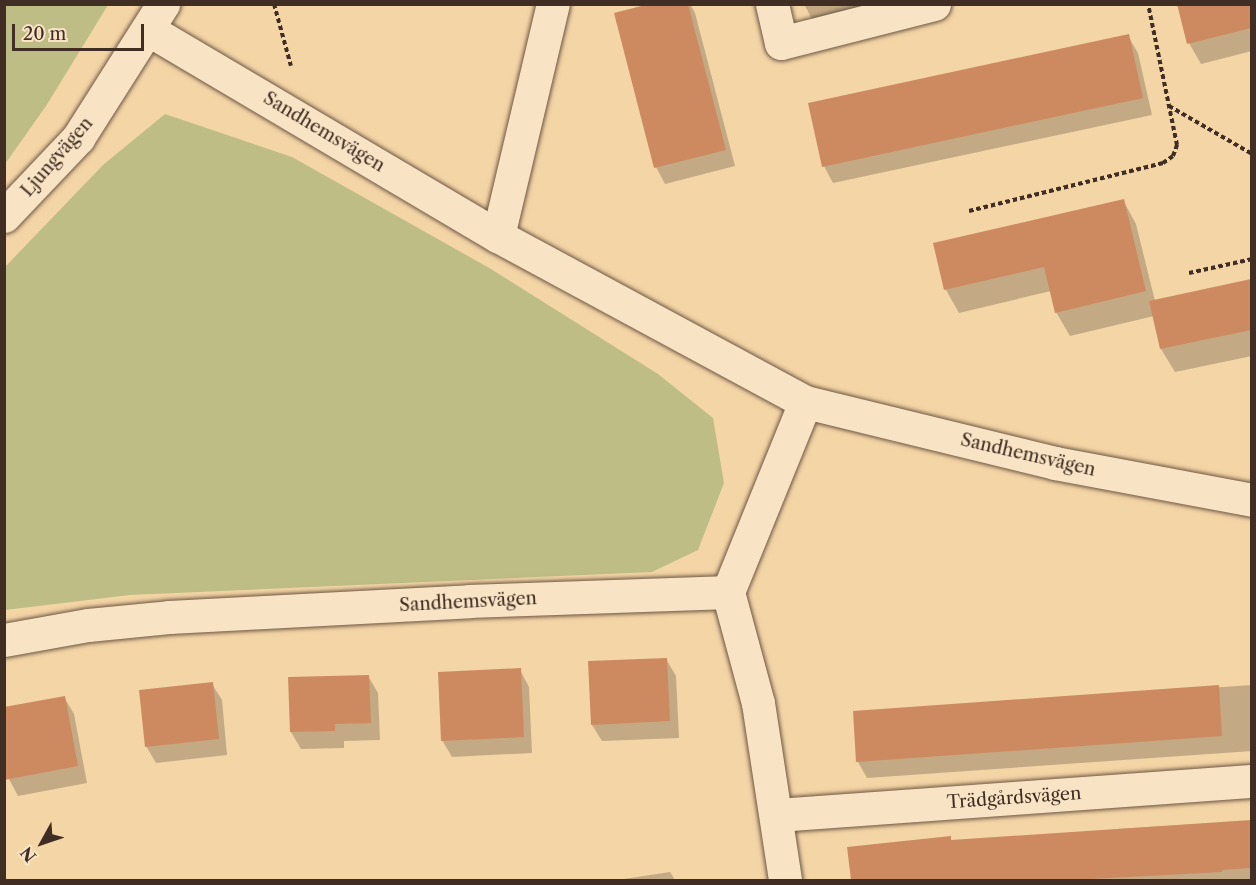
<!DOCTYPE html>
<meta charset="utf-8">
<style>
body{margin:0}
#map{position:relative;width:1256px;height:885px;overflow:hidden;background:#f4d5a6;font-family:"Libre Caslon Text",serif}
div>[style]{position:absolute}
.green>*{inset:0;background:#bebd85}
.shadow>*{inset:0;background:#0003}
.building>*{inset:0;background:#cd8a60}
.path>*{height:4px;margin-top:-2px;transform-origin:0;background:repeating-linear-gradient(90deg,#402d23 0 4.5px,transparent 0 7.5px)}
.roads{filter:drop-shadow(0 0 2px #6d5744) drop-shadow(0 0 2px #6d5744)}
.minor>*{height:33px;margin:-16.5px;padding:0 16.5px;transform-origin:16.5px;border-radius:16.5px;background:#f8e4c5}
span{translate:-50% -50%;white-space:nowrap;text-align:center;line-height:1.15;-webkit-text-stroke:4.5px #f8e4c5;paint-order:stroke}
.street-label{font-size:18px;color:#402d23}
.frame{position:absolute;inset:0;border:6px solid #402d23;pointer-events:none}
.north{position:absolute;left:12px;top:813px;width:60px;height:60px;-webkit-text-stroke:4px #f8e4c5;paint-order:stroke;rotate:230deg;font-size:16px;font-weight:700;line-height:24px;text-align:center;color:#402d23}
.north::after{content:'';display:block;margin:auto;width:21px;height:27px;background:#402d23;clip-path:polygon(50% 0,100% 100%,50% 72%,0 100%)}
.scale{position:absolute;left:12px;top:24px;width:132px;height:27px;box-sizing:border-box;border:3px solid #402d23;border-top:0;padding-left:8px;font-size:18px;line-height:21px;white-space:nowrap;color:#402d23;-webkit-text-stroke:4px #f8e4c5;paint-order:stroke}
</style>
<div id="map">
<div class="green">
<div style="clip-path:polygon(5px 4px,108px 5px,46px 106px,5px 164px)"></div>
<div style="clip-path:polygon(165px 114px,292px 157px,491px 269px,658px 374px,713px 418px,724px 483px,698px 550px,652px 572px,130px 595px,5px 610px,5px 267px,103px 165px)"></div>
</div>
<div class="shadow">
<div style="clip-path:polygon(655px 4px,690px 4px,695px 13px,735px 166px,665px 184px,656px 167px)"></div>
<div style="clip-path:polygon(804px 4px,872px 4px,814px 23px)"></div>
<div style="clip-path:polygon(1179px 4px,1252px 4px,1252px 51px,1201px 64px,1189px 43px)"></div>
<div style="clip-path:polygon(1128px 36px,1138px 53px,1152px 115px,833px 183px,824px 166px)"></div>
<div style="clip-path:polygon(1123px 200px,1136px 224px,1155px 301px,1252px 281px,1252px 356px,1175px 372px,1161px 349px,1154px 316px,1070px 336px,1056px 312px,1051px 291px,959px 313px,946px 290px,935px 244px)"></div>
<div style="clip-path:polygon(666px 659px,676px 676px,679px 738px,602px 741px,592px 725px)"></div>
<div style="clip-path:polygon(520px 670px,529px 687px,532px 753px,452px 757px,442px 740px)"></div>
<div style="clip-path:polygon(368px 676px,378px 693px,380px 740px,344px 741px,344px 748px,301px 749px,291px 732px,290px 678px)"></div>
<div style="clip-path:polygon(212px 684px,222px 700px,227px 755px,156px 763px,146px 746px)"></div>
<div style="clip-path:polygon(1252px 685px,1252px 751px,867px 778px,858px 762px,855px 712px)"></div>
<div style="clip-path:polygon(64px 697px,74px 714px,87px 783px,18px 796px,9px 779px,6px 765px)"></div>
<div style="clip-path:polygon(1252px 818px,1252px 880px,853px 880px,849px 848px,950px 838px,952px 842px,1117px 832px,1117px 829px,1249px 821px)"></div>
<div style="clip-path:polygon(670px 872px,675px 880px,617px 880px)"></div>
</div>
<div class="building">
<div style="clip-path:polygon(649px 4px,688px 4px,726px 150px,654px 168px,614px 13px)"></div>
<div style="clip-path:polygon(1177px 4px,1251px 4px,1251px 28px,1187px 44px)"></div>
<div style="clip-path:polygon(1129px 34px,1143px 98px,822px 167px,808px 103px)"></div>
<div style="clip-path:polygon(1124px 199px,1146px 291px,1055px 313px,1044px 267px,944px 290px,933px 243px)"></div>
<div style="clip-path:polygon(1251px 279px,1251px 330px,1160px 349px,1149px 301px)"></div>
<div style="clip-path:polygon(667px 658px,670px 721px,591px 725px,588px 661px)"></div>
<div style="clip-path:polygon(521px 668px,524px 737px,441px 741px,438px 672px)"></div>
<div style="clip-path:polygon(369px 675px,371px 723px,335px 724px,335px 731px,290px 732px,288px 677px)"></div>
<div style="clip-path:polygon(213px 682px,219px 739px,145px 747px,139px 690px)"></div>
<div style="clip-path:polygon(1219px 685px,1222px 736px,856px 762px,853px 711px)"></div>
<div style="clip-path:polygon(65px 696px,78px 766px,4px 780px,4px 707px)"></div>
<div style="clip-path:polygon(1251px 820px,1251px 868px,1222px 870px,1222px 872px,1072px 880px,851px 880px,847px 847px,951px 836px,951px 840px)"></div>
</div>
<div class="path">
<div style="left:274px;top:4px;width:64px;rotate:74.7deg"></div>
<div style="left:4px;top:5px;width:1px;rotate:-45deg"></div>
<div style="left:1169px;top:106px;width:96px;rotate:30deg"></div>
<div style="left:969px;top:211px;width:200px;rotate:-13.9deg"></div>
<div style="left:1163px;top:163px;width:12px;rotate:-35deg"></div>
<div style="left:1173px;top:156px;width:12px;rotate:-70deg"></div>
<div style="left:1177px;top:145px;width:144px;rotate:-101.6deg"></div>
<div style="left:1189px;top:273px;width:65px;rotate:-12.5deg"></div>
</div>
<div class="roads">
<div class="minor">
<div style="left:772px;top:4px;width:40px;rotate:77deg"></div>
<div style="left:781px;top:43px;width:158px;rotate:-14.3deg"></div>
<div style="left:149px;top:30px;width:405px;rotate:30.6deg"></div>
<div style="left:498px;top:236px;width:349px;rotate:28.4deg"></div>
<div style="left:805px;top:402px;width:257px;rotate:13.7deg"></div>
<div style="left:1055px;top:463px;width:200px;rotate:10.6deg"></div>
<div style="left:4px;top:216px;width:108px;rotate:-46.5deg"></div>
<div style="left:78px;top:138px;width:159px;rotate:-57.6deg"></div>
<div style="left:498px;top:236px;width:238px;rotate:-76.7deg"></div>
<div style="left:728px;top:592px;width:115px;rotate:74.9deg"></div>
<div style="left:758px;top:703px;width:179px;rotate:81.3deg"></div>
<div style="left:4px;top:640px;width:85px;rotate:-10.1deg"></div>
<div style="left:88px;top:625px;width:81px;rotate:-5.6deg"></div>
<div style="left:169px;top:617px;width:301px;rotate:-3deg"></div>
<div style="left:470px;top:601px;width:258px;rotate:-2deg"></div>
<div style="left:728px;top:592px;width:205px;rotate:-67.9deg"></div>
<div style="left:776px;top:815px;width:477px;rotate:-4.1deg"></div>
</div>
</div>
<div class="street-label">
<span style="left:324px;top:132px;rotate:31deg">Sandhemsvägen</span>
<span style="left:57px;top:157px;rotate:-49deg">Ljungvägen</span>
<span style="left:1028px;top:455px;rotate:13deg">Sandhemsvägen</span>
<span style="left:468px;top:602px;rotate:-3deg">Sandhemsvägen</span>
<span style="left:1014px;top:798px;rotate:-4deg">Trädgårdsvägen</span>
</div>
<div class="frame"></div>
<div class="north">N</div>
<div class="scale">20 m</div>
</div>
